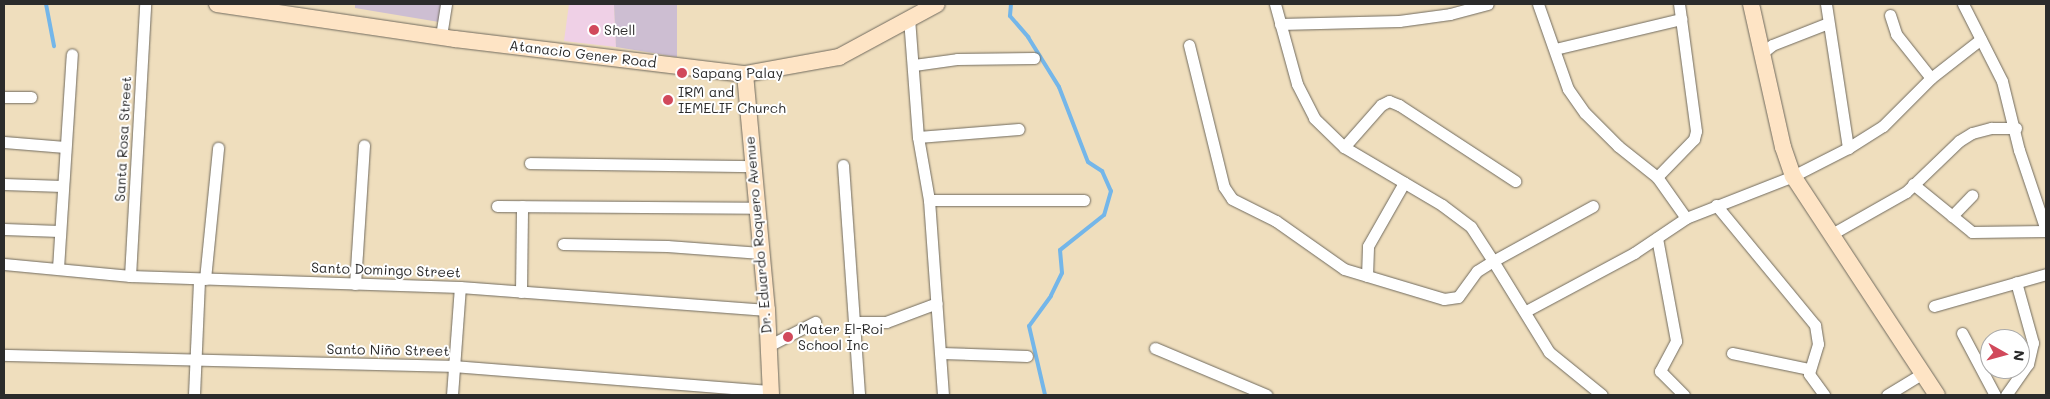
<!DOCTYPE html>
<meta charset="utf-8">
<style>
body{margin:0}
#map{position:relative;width:2050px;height:399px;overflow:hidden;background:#efdebd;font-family:Mali,sans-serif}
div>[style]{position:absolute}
.built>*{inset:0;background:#efd0e6}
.industrial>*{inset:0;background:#cdbed2}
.stream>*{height:4px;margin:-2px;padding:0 2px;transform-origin:2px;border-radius:2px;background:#74b6e9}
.roads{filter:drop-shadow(0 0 1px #706a5e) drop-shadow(0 0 1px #706a5e)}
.street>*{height:11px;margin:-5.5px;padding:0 5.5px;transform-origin:5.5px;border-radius:5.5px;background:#fff}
.secondary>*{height:16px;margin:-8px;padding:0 8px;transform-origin:8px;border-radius:8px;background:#fee4c5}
.dots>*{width:14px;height:14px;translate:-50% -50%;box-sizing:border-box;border:2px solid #fff;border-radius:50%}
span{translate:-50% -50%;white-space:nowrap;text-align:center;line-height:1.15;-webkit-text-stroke:4px #fff;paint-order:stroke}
.poi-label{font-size:14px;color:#2b2b2b}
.left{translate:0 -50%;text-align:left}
.street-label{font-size:14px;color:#2b2b2b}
.frame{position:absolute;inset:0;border:5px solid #2b2b2b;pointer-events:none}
.north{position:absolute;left:1980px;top:329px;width:50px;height:50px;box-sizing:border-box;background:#fff;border:1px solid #aaa;border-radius:50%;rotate:97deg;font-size:14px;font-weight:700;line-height:20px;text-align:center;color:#2b2b2b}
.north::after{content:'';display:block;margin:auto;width:18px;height:22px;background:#d1495b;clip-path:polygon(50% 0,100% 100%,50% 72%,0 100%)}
</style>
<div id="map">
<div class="built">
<div style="clip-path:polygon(569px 4px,614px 4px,616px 47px,564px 41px)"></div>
</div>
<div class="industrial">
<div style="clip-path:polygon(355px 4px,442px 4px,439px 22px,355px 8px)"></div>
<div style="clip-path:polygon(614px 4px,677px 4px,677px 57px,616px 47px)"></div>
</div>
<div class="stream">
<div style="left:46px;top:4px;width:43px;rotate:79.2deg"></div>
<div style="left:1011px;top:4px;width:12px;rotate:95deg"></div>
<div style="left:1010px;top:16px;width:28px;rotate:49deg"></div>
<div style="left:1028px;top:37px;width:59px;rotate:58.2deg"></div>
<div style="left:1059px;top:87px;width:80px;rotate:68.9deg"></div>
<div style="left:1088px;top:162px;width:17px;rotate:33deg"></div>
<div style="left:1102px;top:171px;width:22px;rotate:66deg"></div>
<div style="left:1111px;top:191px;width:25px;rotate:106deg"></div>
<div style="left:1104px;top:215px;width:56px;rotate:141.5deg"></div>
<div style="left:1060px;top:250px;width:23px;rotate:85deg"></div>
<div style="left:1062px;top:273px;width:25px;rotate:116deg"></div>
<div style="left:1051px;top:296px;width:37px;rotate:126deg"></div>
<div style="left:1029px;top:326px;width:71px;rotate:76.9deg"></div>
</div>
<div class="roads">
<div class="street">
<div style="left:1275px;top:4px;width:83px;rotate:74.6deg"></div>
<div style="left:1297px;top:84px;width:38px;rotate:63deg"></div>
<div style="left:1314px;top:118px;width:42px;rotate:44deg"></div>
<div style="left:1344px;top:147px;width:114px;rotate:30.6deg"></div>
<div style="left:1442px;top:205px;width:36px;rotate:37deg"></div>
<div style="left:1471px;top:227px;width:40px;rotate:57.1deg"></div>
<div style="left:1493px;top:261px;width:114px;rotate:-28.8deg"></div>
<div style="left:1538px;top:4px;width:90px;rotate:70.6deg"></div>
<div style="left:1568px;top:89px;width:29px;rotate:55deg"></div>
<div style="left:1585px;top:113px;width:47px;rotate:45deg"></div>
<div style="left:1618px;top:146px;width:50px;rotate:38.5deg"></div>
<div style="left:1657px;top:177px;width:50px;rotate:54.7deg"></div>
<div style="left:1826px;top:4px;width:146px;rotate:81.3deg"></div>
<div style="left:1963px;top:4px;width:86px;rotate:63.1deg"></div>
<div style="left:2002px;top:81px;width:71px;rotate:76.2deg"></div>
<div style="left:2019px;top:150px;width:84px;rotate:71.4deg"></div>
<div style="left:1890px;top:15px;width:20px;rotate:72deg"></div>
<div style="left:1896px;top:34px;width:56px;rotate:51.5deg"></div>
<div style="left:909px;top:18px;width:119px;rotate:85.7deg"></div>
<div style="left:918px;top:137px;width:64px;rotate:80.1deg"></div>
<div style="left:929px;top:200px;width:196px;rotate:85.9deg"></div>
<div style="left:1280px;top:24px;width:119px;rotate:-1.4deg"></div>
<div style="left:1399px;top:21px;width:51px;rotate:-7.8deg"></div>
<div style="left:1450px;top:14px;width:39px;rotate:-15deg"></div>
<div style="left:441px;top:36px;width:32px;rotate:-81deg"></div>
<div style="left:1189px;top:45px;width:146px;rotate:76.2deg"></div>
<div style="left:1224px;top:187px;width:14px;rotate:56deg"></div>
<div style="left:1232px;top:199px;width:49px;rotate:26.6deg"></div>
<div style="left:1276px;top:221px;width:83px;rotate:35.2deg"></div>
<div style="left:1344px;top:269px;width:104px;rotate:16.7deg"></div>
<div style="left:1444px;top:299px;width:14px;rotate:-8deg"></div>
<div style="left:1458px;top:297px;width:32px;rotate:-54deg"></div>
<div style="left:1477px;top:271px;width:19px;rotate:-32deg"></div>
<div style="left:1493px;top:261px;width:107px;rotate:58.4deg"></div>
<div style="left:1549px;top:352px;width:68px;rotate:39.1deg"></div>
<div style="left:1555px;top:49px;width:130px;rotate:-13.4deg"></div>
<div style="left:1761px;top:54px;width:14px;rotate:-39deg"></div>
<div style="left:1772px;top:45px;width:60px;rotate:-21.4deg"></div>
<div style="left:914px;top:65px;width:43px;rotate:-7.9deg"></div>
<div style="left:957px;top:59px;width:77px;rotate:-0.7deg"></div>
<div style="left:4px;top:97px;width:27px"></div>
<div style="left:918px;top:137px;width:101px;rotate:-4.5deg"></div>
<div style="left:4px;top:142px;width:61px;rotate:4.7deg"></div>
<div style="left:1344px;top:147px;width:56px;rotate:-48.6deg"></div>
<div style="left:1381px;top:105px;width:9px;rotate:-27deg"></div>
<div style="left:1389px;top:101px;width:11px;rotate:22deg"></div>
<div style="left:1399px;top:105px;width:139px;rotate:33.2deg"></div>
<div style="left:530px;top:163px;width:222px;rotate:0.8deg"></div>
<div style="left:843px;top:165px;width:231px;rotate:86deg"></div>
<div style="left:1657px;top:177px;width:53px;rotate:-45.8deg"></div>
<div style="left:1694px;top:139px;width:8px;rotate:-76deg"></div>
<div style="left:1696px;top:131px;width:128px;rotate:-97.6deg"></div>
<div style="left:4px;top:184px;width:58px;rotate:2deg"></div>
<div style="left:1913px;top:184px;width:76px;rotate:39.1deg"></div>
<div style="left:1972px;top:232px;width:74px;rotate:-0.8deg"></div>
<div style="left:929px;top:200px;width:155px"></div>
<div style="left:1716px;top:205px;width:156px;rotate:50.5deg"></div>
<div style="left:1815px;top:325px;width:19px;rotate:81deg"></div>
<div style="left:1818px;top:344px;width:31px;rotate:107deg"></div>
<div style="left:1809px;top:374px;width:26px;rotate:54deg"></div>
<div style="left:497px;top:206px;width:258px;rotate:0.4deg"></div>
<div style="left:1952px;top:216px;width:29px;rotate:-46deg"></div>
<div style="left:4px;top:229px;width:55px;rotate:2.1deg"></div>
<div style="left:1830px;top:235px;width:87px;rotate:-29.5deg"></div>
<div style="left:1906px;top:192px;width:74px;rotate:-43.9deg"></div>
<div style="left:1959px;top:141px;width:15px;rotate:-32deg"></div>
<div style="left:1972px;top:133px;width:20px;rotate:-15deg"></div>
<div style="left:1991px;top:128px;width:25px"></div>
<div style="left:1657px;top:238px;width:105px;rotate:79.5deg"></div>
<div style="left:1676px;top:341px;width:34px;rotate:118deg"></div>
<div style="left:1660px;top:371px;width:34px;rotate:45deg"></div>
<div style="left:563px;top:244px;width:104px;rotate:1.1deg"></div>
<div style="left:667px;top:246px;width:94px;rotate:4.3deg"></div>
<div style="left:4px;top:264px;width:127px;rotate:5.4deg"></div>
<div style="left:130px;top:276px;width:330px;rotate:1.9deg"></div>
<div style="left:460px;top:287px;width:308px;rotate:4.3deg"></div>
<div style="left:58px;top:268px;width:214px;rotate:-86.3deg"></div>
<div style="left:130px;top:276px;width:272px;rotate:-86.8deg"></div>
<div style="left:1367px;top:276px;width:30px;rotate:-88deg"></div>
<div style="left:1368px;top:246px;width:73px;rotate:-60.3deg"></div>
<div style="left:205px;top:279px;width:132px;rotate:-84.3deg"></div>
<div style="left:355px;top:284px;width:139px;rotate:-86.3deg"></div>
<div style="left:521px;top:292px;width:86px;rotate:-89.3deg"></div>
<div style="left:1934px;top:306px;width:116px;rotate:-15.9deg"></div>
<div style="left:1526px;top:311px;width:123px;rotate:-28.2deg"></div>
<div style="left:1634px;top:253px;width:63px;rotate:-33.9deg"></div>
<div style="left:1686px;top:218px;width:115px;rotate:-21.4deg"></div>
<div style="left:1793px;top:176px;width:62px;rotate:-27deg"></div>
<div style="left:1848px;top:148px;width:41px;rotate:-32.2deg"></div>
<div style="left:1883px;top:126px;width:68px;rotate:-45deg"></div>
<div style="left:1931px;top:78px;width:63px;rotate:-38deg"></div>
<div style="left:855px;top:322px;width:31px"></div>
<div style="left:886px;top:322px;width:54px;rotate:-20.4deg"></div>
<div style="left:1962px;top:333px;width:70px;rotate:62deg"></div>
<div style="left:768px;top:346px;width:53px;rotate:-27.1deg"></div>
<div style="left:1155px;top:348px;width:121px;rotate:22.8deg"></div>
<div style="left:941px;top:353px;width:86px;rotate:2deg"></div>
<div style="left:1732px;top:353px;width:79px;rotate:11.7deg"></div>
<div style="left:4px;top:355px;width:448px;rotate:1.4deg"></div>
<div style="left:452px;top:366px;width:319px;rotate:4.5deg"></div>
<div style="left:194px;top:395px;width:116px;rotate:-87.5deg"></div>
<div style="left:452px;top:395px;width:108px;rotate:-85.8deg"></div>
<div style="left:1887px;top:395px;width:42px;rotate:-31.4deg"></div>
<div style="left:2006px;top:395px;width:38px;rotate:-55deg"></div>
<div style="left:2028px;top:364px;width:22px;rotate:-77deg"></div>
<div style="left:2033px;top:343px;width:63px;rotate:-105.6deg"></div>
</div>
<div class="secondary">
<div style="left:217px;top:4px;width:241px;rotate:8.4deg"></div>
<div style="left:455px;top:39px;width:292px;rotate:6.9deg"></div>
<div style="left:745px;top:74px;width:96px;rotate:-10.3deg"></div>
<div style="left:839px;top:57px;width:111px;rotate:-28.4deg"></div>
<div style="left:1751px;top:4px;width:147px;rotate:77.4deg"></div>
<div style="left:1783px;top:147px;width:31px;rotate:71deg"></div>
<div style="left:1793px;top:176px;width:262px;rotate:56.7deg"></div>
<div style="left:745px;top:74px;width:237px;rotate:84.7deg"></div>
<div style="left:767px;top:310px;width:85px;rotate:87.3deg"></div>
</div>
</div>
<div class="dots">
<div style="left:594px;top:30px;background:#d1495b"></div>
<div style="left:682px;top:73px;background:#d1495b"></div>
<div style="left:668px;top:100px;background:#d1495b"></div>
<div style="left:788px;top:337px;background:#d1495b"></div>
</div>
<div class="poi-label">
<span class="left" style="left:604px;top:30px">Shell</span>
<span class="left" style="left:692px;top:73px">Sapang Palay</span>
<span class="left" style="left:678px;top:100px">IRM and<br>IEMELIF Church</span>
<span class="left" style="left:798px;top:337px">Mater El-Roi<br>School Inc</span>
</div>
<div class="street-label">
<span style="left:583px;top:54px;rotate:7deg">Atanacio Gener Road</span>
<span style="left:123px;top:139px;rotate:-87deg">Santa Rosa Street</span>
<span style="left:758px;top:235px;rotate:-95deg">Dr. Eduardo Roquero Avenue</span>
<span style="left:386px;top:270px;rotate:2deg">Santo Domingo Street</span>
<span style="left:388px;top:350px;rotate:1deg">Santo Niño Street</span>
</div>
<div class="frame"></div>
<div class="north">N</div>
</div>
